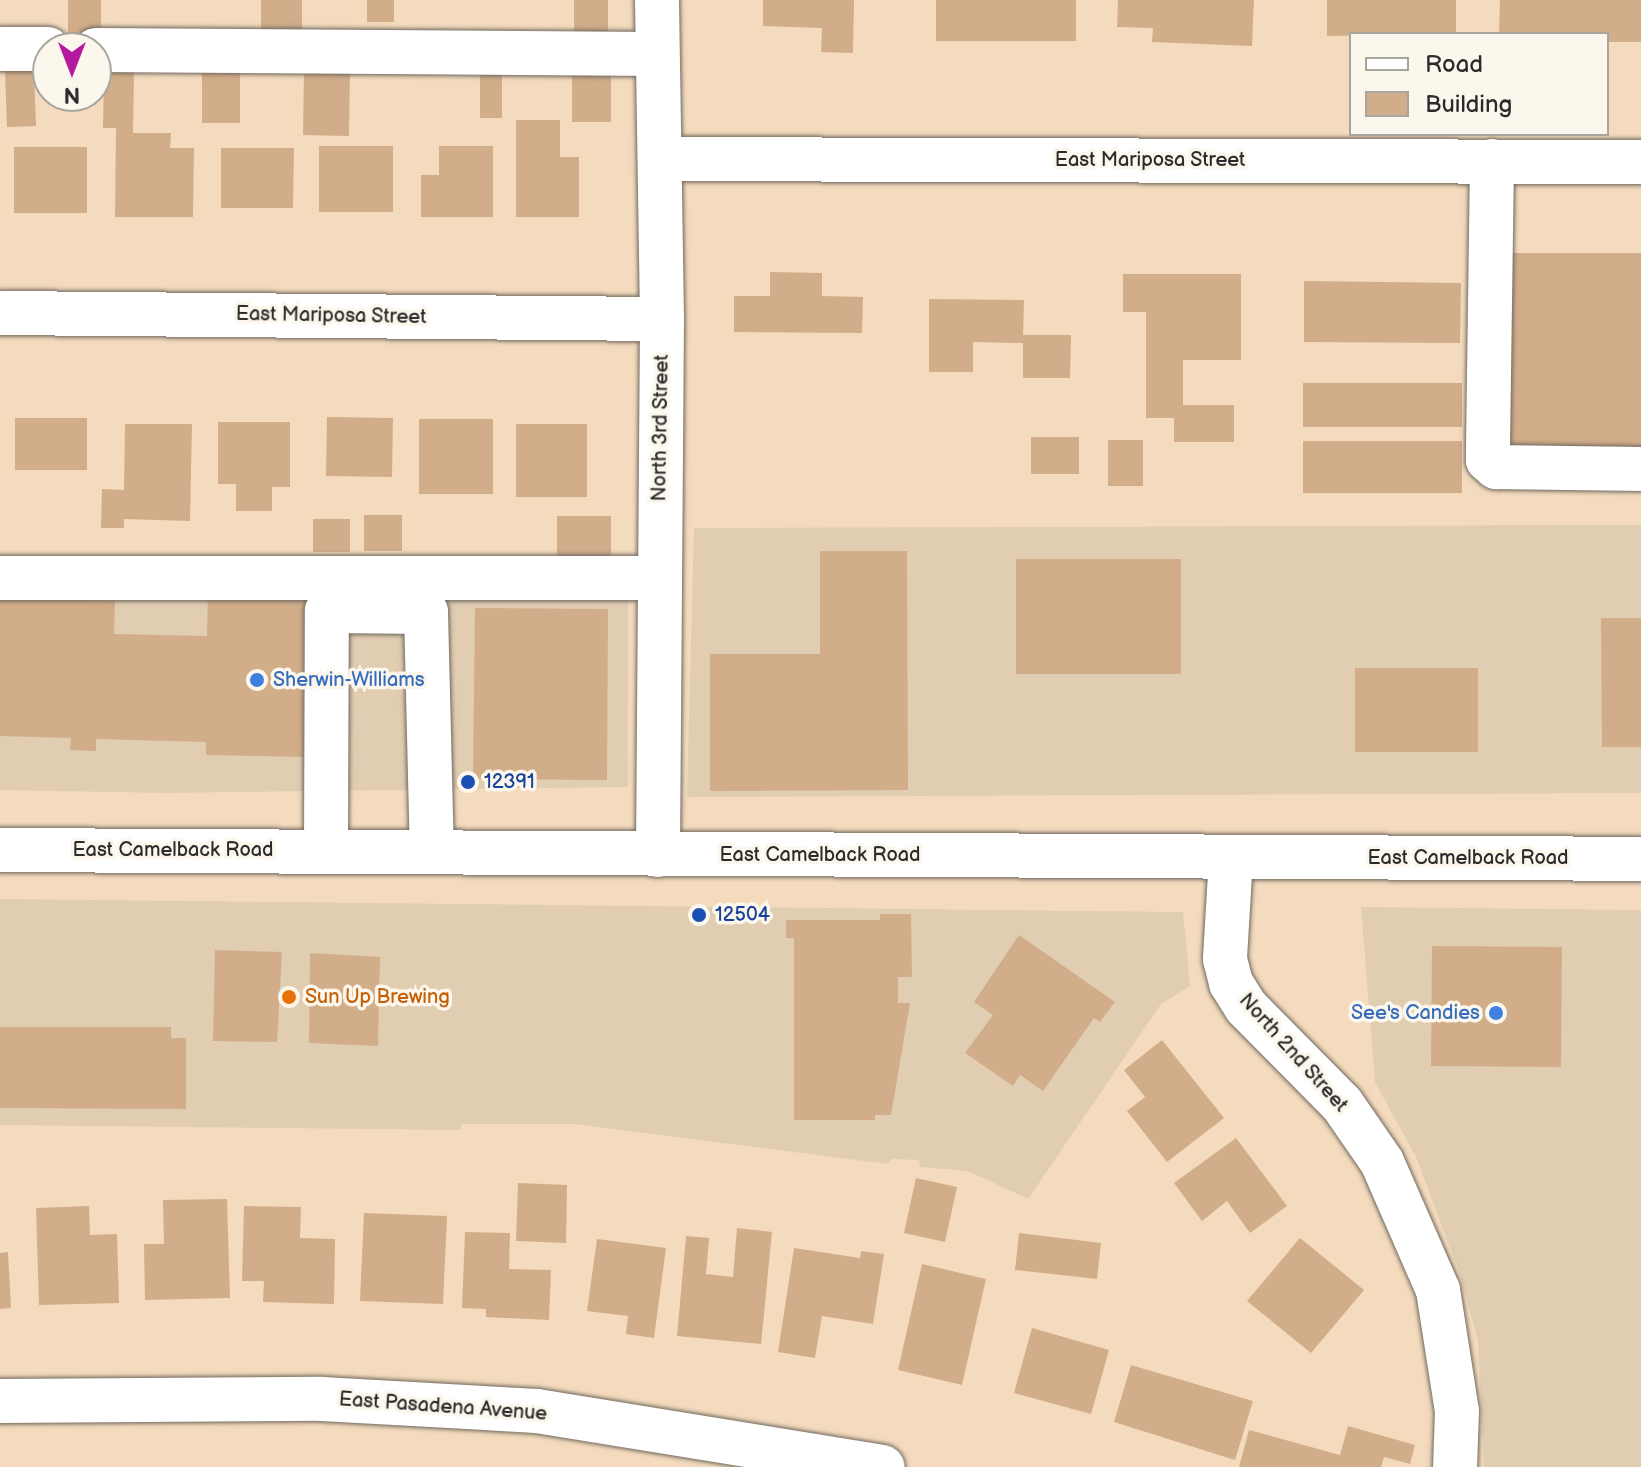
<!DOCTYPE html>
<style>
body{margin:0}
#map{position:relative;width:1641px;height:1467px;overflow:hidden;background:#f4dbbe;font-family:"Balsamiq Sans",sans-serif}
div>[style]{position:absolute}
.built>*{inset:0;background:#e1cdb2}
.building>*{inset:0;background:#d1ad8a}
.roads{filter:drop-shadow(0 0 2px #71695e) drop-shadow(0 0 2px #71695e)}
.minor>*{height:44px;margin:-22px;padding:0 22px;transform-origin:22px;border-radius:22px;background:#fff}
.major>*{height:44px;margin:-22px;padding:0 22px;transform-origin:22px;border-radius:22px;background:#fff}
.dots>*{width:22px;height:22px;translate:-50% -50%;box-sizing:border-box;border:4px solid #fbf7ec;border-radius:50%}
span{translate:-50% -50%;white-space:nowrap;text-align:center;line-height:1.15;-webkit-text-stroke:7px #fbf7ec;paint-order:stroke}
.street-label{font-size:20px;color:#2b2b2b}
.shop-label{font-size:20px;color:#366cbe}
.left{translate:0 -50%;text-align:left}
.right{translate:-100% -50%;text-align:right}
.transit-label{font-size:20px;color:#164399}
.food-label{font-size:20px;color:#c56008}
.legend{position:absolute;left:1349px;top:32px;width:260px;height:104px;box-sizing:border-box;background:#fbf7ec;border:2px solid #a8a59f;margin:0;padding:10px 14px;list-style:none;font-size:24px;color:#2b2b2b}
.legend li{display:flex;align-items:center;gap:16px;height:40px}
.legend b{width:40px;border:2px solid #a8a59f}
.north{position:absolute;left:32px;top:32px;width:80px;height:80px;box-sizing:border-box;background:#fbf7ec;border:2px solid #a8a59f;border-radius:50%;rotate:180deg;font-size:22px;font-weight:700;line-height:32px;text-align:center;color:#2b2b2b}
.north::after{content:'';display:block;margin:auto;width:28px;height:36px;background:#b5179e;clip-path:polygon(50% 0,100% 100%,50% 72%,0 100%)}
</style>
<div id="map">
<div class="built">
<div style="clip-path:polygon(1641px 525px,1641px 793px,687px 797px,694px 528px)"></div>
<div style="clip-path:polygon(0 592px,628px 594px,628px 787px,167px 793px,0 790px)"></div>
<div style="clip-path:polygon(0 899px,1183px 912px,1190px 986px,1161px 1004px,1028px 1199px,968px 1171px,920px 1167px,919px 1160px,892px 1159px,888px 1164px,575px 1124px,461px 1124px,461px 1130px,0 1125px)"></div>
<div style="clip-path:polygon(1361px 907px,1641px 910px,1641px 1467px,1484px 1467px,1478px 1341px,1460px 1274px,1416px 1157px,1375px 1082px)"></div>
</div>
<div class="building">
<div style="clip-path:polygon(68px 0,101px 0,101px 35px,68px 35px)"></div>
<div style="clip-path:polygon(261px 0,302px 0,302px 36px,261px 36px)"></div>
<div style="clip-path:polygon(367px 0,394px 0,394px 22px,367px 22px)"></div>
<div style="clip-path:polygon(574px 0,608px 0,608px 38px,574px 38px)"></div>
<div style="clip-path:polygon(763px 0,854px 0,853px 53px,821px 52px,822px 28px,763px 26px)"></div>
<div style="clip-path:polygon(936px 0,1076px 0,1076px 41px,936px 41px)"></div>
<div style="clip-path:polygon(1118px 0,1254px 0,1252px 46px,1152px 42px,1153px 28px,1117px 27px)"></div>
<div style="clip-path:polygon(1327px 0,1456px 0,1456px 34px,1327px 36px)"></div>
<div style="clip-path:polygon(1500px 0,1641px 0,1641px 42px,1607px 42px,1607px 34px,1499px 34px)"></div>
<div style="clip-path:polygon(304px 66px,350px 67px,349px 136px,303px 135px)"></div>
<div style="clip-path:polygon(34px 70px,36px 126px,7px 127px,5px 71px)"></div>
<div style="clip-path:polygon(104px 72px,134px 72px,133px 133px,171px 133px,170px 148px,194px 148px,193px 217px,115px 217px,116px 128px,103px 128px)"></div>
<div style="clip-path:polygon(202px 72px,240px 72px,240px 123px,202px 123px)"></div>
<div style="clip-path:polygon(480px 74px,502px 74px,502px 118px,480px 118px)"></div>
<div style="clip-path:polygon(572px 75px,611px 75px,611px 122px,572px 122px)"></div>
<div style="clip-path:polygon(516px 120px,560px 120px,560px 157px,579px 157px,579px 217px,516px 217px)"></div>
<div style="clip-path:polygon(319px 146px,393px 146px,393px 212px,319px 212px)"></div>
<div style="clip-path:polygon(439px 146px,493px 146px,493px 217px,421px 217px,421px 175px,439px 175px)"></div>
<div style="clip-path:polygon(14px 147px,87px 147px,87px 213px,14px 213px)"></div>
<div style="clip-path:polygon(221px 148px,294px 148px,293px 208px,221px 208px)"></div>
<div style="clip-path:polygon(1497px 253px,1641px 253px,1641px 459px,1495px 459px)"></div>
<div style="clip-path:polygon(770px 272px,822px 273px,822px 296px,863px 297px,862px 333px,734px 332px,734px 296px,770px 296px)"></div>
<div style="clip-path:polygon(1123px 274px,1241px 274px,1241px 360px,1183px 360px,1183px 405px,1234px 405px,1234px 442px,1174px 442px,1174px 418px,1146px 418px,1146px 312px,1123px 312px)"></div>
<div style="clip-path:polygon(1304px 281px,1461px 283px,1460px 343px,1304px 342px)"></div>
<div style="clip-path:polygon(929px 299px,1024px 300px,1023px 335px,1071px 335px,1070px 378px,1023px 378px,1023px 343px,973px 342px,973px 372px,929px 372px)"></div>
<div style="clip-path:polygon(1303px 383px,1462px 383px,1462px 427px,1303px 427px)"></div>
<div style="clip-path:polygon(327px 417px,393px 418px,392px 477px,326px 476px)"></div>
<div style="clip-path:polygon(15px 418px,87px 418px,87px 470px,15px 470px)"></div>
<div style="clip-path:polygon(419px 419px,493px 419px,493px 494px,419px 494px)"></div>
<div style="clip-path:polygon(218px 422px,290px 422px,290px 487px,272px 487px,272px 511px,236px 511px,236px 484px,218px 484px)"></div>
<div style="clip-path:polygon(125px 424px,192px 424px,190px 521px,124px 519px,124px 528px,101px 528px,102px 489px,124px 490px)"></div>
<div style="clip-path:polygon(516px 424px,587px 424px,587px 497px,516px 497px)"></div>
<div style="clip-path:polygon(1031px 437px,1079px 437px,1079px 474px,1031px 474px)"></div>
<div style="clip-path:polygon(1108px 440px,1143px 440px,1143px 486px,1108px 486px)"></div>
<div style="clip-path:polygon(1303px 441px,1462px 441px,1462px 493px,1303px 493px)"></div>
<div style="clip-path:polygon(364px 515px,402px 515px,402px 551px,364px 551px)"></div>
<div style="clip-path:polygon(557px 516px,611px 516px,611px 567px,557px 567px)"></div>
<div style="clip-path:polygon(313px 519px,350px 519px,350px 552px,313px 552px)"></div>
<div style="clip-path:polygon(820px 551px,907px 551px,908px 790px,710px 791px,710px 654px,820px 654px)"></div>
<div style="clip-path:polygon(1016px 559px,1181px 559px,1181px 674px,1016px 674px)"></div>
<div style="clip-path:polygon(208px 592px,314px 595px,310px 757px,206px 755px,206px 742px,96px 739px,96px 751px,70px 750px,71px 738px,0 736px,0 598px,115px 601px,114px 634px,207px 636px)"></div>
<div style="clip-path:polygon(475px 608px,608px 609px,607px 780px,473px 779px)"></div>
<div style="clip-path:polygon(1601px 618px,1641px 618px,1641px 747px,1602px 747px)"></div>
<div style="clip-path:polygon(1355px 668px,1478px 668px,1478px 752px,1355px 752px)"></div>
<div style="clip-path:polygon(880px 914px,911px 914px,912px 977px,898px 977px,898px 1003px,910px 1003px,891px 1115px,875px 1115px,875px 1120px,794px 1120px,794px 938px,786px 938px,786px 920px,880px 920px)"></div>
<div style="clip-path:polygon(1019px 935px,1115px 1002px,1100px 1022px,1094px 1018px,1043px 1091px,1020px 1075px,1013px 1086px,965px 1053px,993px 1015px,974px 1002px)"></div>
<div style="clip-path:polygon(1432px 946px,1562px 947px,1561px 1067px,1431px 1066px)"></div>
<div style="clip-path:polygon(215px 950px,282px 952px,277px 1042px,213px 1041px)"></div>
<div style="clip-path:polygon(310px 953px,380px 957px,378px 1046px,309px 1043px)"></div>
<div style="clip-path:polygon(0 1027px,171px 1027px,171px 1038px,186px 1038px,186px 1109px,0 1108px)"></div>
<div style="clip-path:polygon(1162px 1040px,1224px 1118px,1167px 1162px,1127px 1111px,1145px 1097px,1124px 1070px)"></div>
<div style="clip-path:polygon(1236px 1138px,1287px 1206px,1250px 1233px,1227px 1201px,1202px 1221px,1174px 1183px)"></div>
<div style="clip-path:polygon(916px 1178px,957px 1187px,945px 1242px,904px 1233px)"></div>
<div style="clip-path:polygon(518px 1183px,567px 1185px,566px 1243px,516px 1241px)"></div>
<div style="clip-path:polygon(227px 1199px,230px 1298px,145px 1300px,144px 1244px,164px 1244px,163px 1200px)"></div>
<div style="clip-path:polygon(89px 1206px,90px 1235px,117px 1234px,119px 1303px,39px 1305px,36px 1208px)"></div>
<div style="clip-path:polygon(244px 1206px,301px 1207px,300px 1238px,335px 1239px,334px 1304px,263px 1302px,264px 1281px,242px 1281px)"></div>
<div style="clip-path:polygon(364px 1213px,447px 1216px,443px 1304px,360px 1301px)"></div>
<div style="clip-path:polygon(737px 1228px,772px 1232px,761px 1344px,677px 1336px,686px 1236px,709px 1238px,706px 1274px,733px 1277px)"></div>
<div style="clip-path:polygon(465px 1232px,510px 1233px,509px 1269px,551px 1270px,549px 1320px,486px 1317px,486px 1309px,462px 1308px)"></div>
<div style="clip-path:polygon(1019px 1233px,1101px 1243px,1097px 1279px,1015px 1270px)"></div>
<div style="clip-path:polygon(1300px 1238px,1364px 1290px,1311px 1353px,1247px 1301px)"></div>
<div style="clip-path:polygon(597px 1239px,666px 1248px,654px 1338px,626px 1334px,628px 1316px,587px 1311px)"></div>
<div style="clip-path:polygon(794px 1248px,860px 1258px,861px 1251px,884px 1254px,873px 1324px,822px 1316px,815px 1358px,778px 1352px)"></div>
<div style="clip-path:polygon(8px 1252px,11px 1308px,0 1309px,0 1253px)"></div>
<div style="clip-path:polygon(922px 1264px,986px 1279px,962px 1385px,898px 1370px)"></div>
<div style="clip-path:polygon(1032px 1328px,1109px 1350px,1091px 1414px,1014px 1393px)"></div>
<div style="clip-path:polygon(1131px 1365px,1253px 1401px,1235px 1460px,1114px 1422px)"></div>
<div style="clip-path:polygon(1348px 1426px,1415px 1445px,1410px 1464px,1384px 1457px,1381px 1467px,1239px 1467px,1249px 1430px,1340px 1455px)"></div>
</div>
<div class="roads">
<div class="minor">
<div style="left:657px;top:0;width:319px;rotate:89.1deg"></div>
<div style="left:662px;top:319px;width:536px;rotate:90.43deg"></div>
<div style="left:0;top:49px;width:48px"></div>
<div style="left:96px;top:50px;width:561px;rotate:0.41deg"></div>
<div style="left:660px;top:159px;width:981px;rotate:0.18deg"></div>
<div style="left:1492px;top:161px;width:299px;rotate:90.8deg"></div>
<div style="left:1488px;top:460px;width:11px;rotate:41deg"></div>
<div style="left:1496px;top:467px;width:145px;rotate:0.8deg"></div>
<div style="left:0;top:313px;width:662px;rotate:0.52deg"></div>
<div style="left:0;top:578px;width:659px"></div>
<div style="left:326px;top:851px;width:240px;rotate:-89.8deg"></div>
<div style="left:327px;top:611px;width:99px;rotate:0.6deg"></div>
<div style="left:426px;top:612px;width:239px;rotate:88.6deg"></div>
<div style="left:1231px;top:857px;width:102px;rotate:93.4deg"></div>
<div style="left:1225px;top:959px;width:25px;rotate:76deg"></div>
<div style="left:1231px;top:983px;width:28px;rotate:58deg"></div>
<div style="left:1246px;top:1007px;width:136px;rotate:45.3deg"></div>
<div style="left:1342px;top:1104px;width:70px;rotate:55.4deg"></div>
<div style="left:1382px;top:1162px;width:140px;rotate:66.4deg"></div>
<div style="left:1438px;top:1290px;width:122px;rotate:81.1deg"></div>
<div style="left:1457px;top:1411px;width:56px;rotate:92deg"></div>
<div style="left:0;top:1401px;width:322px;rotate:-0.4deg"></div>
<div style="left:322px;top:1399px;width:215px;rotate:3.2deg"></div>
<div style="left:537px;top:1411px;width:350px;rotate:9.2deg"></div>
</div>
<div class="major">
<div style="left:0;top:850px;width:1641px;rotate:0.31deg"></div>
</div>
</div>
<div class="dots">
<div style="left:257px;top:680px;background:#3f7fe0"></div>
<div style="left:468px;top:782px;background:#1a4fb4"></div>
<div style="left:699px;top:915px;background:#1a4fb4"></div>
<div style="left:289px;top:997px;background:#e8710a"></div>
<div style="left:1496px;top:1013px;background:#3f7fe0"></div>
</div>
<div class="street-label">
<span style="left:1150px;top:160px">East Mariposa Street</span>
<span style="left:331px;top:316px;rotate:1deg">East Mariposa Street</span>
<span style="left:661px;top:428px;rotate:-89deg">North 3rd Street</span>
<span style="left:173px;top:850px">East Camelback Road</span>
<span style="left:820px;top:855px">East Camelback Road</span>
<span style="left:1468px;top:858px">East Camelback Road</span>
<span style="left:1293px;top:1053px;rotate:48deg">North 2nd Street</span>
<span style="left:443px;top:1407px;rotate:4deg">East Pasadena Avenue</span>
</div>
<div class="shop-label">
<span class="left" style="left:273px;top:680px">Sherwin-Williams</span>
<span class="right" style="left:1480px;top:1013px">See's Candies</span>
</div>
<div class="transit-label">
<span class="left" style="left:484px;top:782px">12391</span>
<span class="left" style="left:715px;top:915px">12504</span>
</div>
<div class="food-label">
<span class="left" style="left:305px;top:997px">Sun Up Brewing</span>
</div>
<ul class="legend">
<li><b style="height:10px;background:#fff"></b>Road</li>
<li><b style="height:22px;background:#d1ad8a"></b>Building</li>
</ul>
<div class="north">N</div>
</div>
